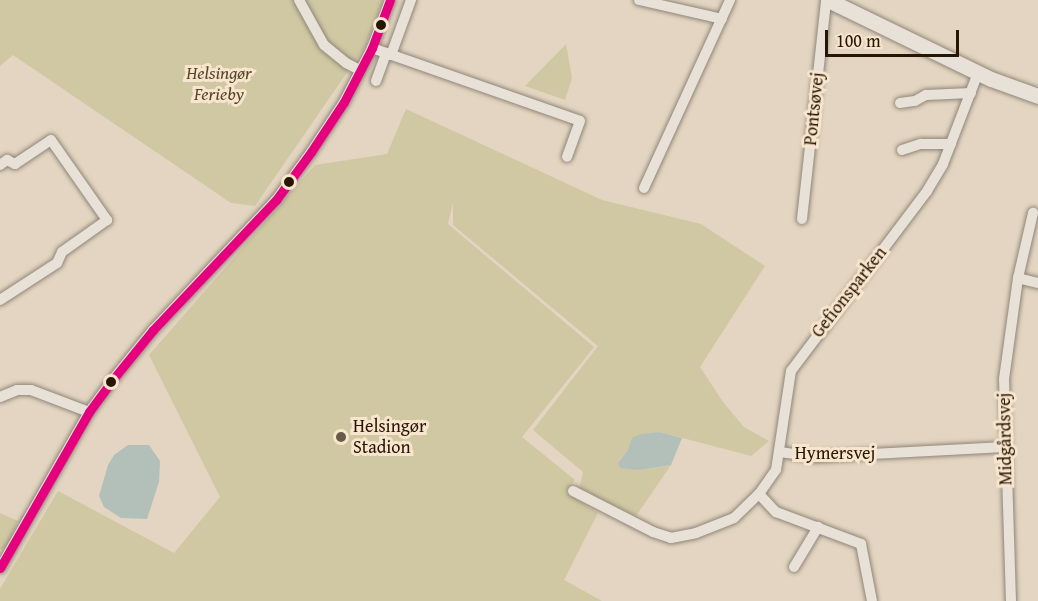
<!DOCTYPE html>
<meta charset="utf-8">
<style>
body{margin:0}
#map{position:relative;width:1038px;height:601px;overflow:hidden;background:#e3d5c1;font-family:"Gentium Book Plus",serif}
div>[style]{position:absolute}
.green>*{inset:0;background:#cfc8a2}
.water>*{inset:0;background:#b3c0ba}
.roads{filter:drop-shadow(0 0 2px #908679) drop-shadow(0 0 2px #908679)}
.minor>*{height:10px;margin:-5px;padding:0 5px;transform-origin:5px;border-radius:5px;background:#e8e1d7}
.secondary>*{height:15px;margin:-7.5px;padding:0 7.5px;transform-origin:7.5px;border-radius:7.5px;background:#e8e1d7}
.bus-1>*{height:9px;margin:-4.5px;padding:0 4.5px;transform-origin:4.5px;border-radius:4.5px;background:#e5007d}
.dots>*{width:16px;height:16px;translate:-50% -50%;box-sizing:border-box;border:3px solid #f7e5cd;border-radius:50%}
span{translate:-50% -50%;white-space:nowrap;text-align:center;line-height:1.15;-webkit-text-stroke:6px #f7e5cd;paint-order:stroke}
.park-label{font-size:18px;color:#55482d;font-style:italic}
.street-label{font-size:18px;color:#281605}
.poi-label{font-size:18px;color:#281605}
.left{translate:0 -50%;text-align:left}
.scale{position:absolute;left:825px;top:30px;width:134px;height:27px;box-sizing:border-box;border:3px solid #281605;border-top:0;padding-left:8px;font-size:18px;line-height:21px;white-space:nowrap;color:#281605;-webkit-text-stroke:4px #f7e5cd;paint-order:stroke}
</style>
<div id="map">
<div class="green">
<div style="clip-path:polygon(0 0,383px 0,366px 45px,255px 206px,231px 203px,13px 55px,0 66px)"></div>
<div style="clip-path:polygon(566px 44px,572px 78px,565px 100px,525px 86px)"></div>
<div style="clip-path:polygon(406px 109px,602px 200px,701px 224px,765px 266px,700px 367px,723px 402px,744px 427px,769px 441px,751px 456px,660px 432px,628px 450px,618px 461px,639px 470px,671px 465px,636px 516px,579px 489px,583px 472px,533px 430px,598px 346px,453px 225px,453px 203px,448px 224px,594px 347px,522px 437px,575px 480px,561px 498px,566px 492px,598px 513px,564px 580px,602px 601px,0 601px,0 589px,58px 491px,174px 553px,220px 497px,149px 355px,315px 165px,387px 154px)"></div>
<div style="clip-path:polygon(0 513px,18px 521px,6px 547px,0 550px)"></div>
</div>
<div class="water">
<div style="clip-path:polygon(660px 432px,682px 438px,671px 465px,639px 470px,620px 468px,618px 462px,628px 450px,632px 438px,641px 434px)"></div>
<div style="clip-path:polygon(128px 445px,149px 445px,160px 461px,159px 482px,147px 519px,121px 518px,104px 507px,99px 496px,108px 465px,114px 455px)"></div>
</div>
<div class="roads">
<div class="minor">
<div style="left:299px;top:0;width:51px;rotate:60.9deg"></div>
<div style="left:324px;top:45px;width:28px;rotate:39deg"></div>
<div style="left:346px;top:63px;width:16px;rotate:27deg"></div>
<div style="left:639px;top:0;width:85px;rotate:12.9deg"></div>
<div style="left:372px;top:48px;width:220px;rotate:19.3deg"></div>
<div style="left:580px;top:121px;width:38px;rotate:110deg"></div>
<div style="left:391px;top:55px;width:59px;rotate:-70deg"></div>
<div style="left:376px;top:81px;width:30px;rotate:-70deg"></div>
<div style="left:900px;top:103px;width:15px;rotate:-8deg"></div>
<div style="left:915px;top:101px;width:13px;rotate:-29deg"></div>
<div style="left:926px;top:95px;width:45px;rotate:-2.5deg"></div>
<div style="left:902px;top:150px;width:20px;rotate:-18deg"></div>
<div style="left:921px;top:144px;width:30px"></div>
<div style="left:0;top:165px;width:9px;rotate:-36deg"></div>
<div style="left:7px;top:160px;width:9px;rotate:27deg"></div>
<div style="left:15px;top:164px;width:43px;rotate:-33.7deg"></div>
<div style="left:51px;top:140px;width:98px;rotate:55deg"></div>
<div style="left:107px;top:220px;width:55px;rotate:144.6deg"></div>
<div style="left:62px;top:252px;width:12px;rotate:114deg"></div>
<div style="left:57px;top:263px;width:68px;rotate:147deg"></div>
<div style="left:644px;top:188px;width:207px;rotate:-65.4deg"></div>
<div style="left:802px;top:219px;width:220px;rotate:-83.7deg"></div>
<div style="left:1018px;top:278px;width:21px;rotate:14deg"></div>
<div style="left:0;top:397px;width:18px;rotate:-22deg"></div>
<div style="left:17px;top:390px;width:14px"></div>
<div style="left:31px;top:390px;width:62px;rotate:20.8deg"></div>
<div style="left:780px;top:452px;width:35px;rotate:8deg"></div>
<div style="left:815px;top:457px;width:190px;rotate:-3deg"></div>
<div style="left:573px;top:491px;width:90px;rotate:27.1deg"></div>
<div style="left:653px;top:532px;width:19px;rotate:18deg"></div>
<div style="left:671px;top:538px;width:25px;rotate:-11deg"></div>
<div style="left:696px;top:533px;width:41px;rotate:-21.5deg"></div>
<div style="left:734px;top:518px;width:35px;rotate:-44deg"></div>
<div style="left:759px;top:494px;width:29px;rotate:-55deg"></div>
<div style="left:776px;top:470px;width:100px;rotate:-81.4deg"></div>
<div style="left:791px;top:371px;width:226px;rotate:-52.9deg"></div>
<div style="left:927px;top:191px;width:31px;rotate:-59deg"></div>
<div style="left:943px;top:164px;width:97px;rotate:-69deg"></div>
<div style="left:759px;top:494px;width:25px;rotate:47deg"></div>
<div style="left:776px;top:512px;width:91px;rotate:20.6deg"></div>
<div style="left:861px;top:544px;width:58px;rotate:79.1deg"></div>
<div style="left:794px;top:567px;width:47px;rotate:-59deg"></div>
<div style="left:0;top:568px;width:180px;rotate:-60.3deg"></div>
<div style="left:89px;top:412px;width:42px;rotate:-53.7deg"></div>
<div style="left:114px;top:378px;width:62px;rotate:-50.9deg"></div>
<div style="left:153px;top:330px;width:179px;rotate:-46.6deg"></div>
<div style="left:276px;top:200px;width:59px;rotate:-53.9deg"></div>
<div style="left:311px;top:152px;width:60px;rotate:-56.6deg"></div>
<div style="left:344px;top:102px;width:61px;rotate:-62.6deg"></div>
<div style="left:372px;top:48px;width:51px;rotate:-69.4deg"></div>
<div style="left:1011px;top:601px;width:222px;rotate:-91.8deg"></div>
<div style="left:1004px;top:379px;width:102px;rotate:-82.1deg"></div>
<div style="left:1018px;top:278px;width:67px;rotate:-77deg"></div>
</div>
<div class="secondary">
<div style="left:828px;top:0;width:181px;rotate:25.9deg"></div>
<div style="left:991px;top:79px;width:50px;rotate:19.9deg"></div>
</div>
</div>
<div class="bus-1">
<div style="left:0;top:568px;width:180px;rotate:-60.3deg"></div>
<div style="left:89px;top:412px;width:42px;rotate:-53.7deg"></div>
<div style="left:114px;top:378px;width:62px;rotate:-50.9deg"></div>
<div style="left:153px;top:330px;width:179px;rotate:-46.6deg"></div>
<div style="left:276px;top:200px;width:59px;rotate:-53.9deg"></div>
<div style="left:311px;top:152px;width:60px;rotate:-56.6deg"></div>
<div style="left:344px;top:102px;width:61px;rotate:-62.6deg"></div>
<div style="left:372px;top:48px;width:51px;rotate:-69.4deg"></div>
</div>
<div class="dots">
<div style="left:381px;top:25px;background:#281605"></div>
<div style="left:289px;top:182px;background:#281605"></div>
<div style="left:111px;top:382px;background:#281605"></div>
<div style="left:341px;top:437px;background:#695947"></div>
</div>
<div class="park-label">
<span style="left:219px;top:84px">Helsingør<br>Ferieby</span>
</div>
<div class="street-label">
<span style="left:814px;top:109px;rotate:-84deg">Pontsøvej</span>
<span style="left:849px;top:292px;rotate:-52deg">Gefionsparken</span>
<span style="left:1005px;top:439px;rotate:-91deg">Midgårdsvej</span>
<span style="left:835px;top:453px">Hymersvej</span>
</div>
<div class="poi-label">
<span class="left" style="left:353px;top:437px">Helsingør<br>Stadion</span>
</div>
<div class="scale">100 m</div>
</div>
